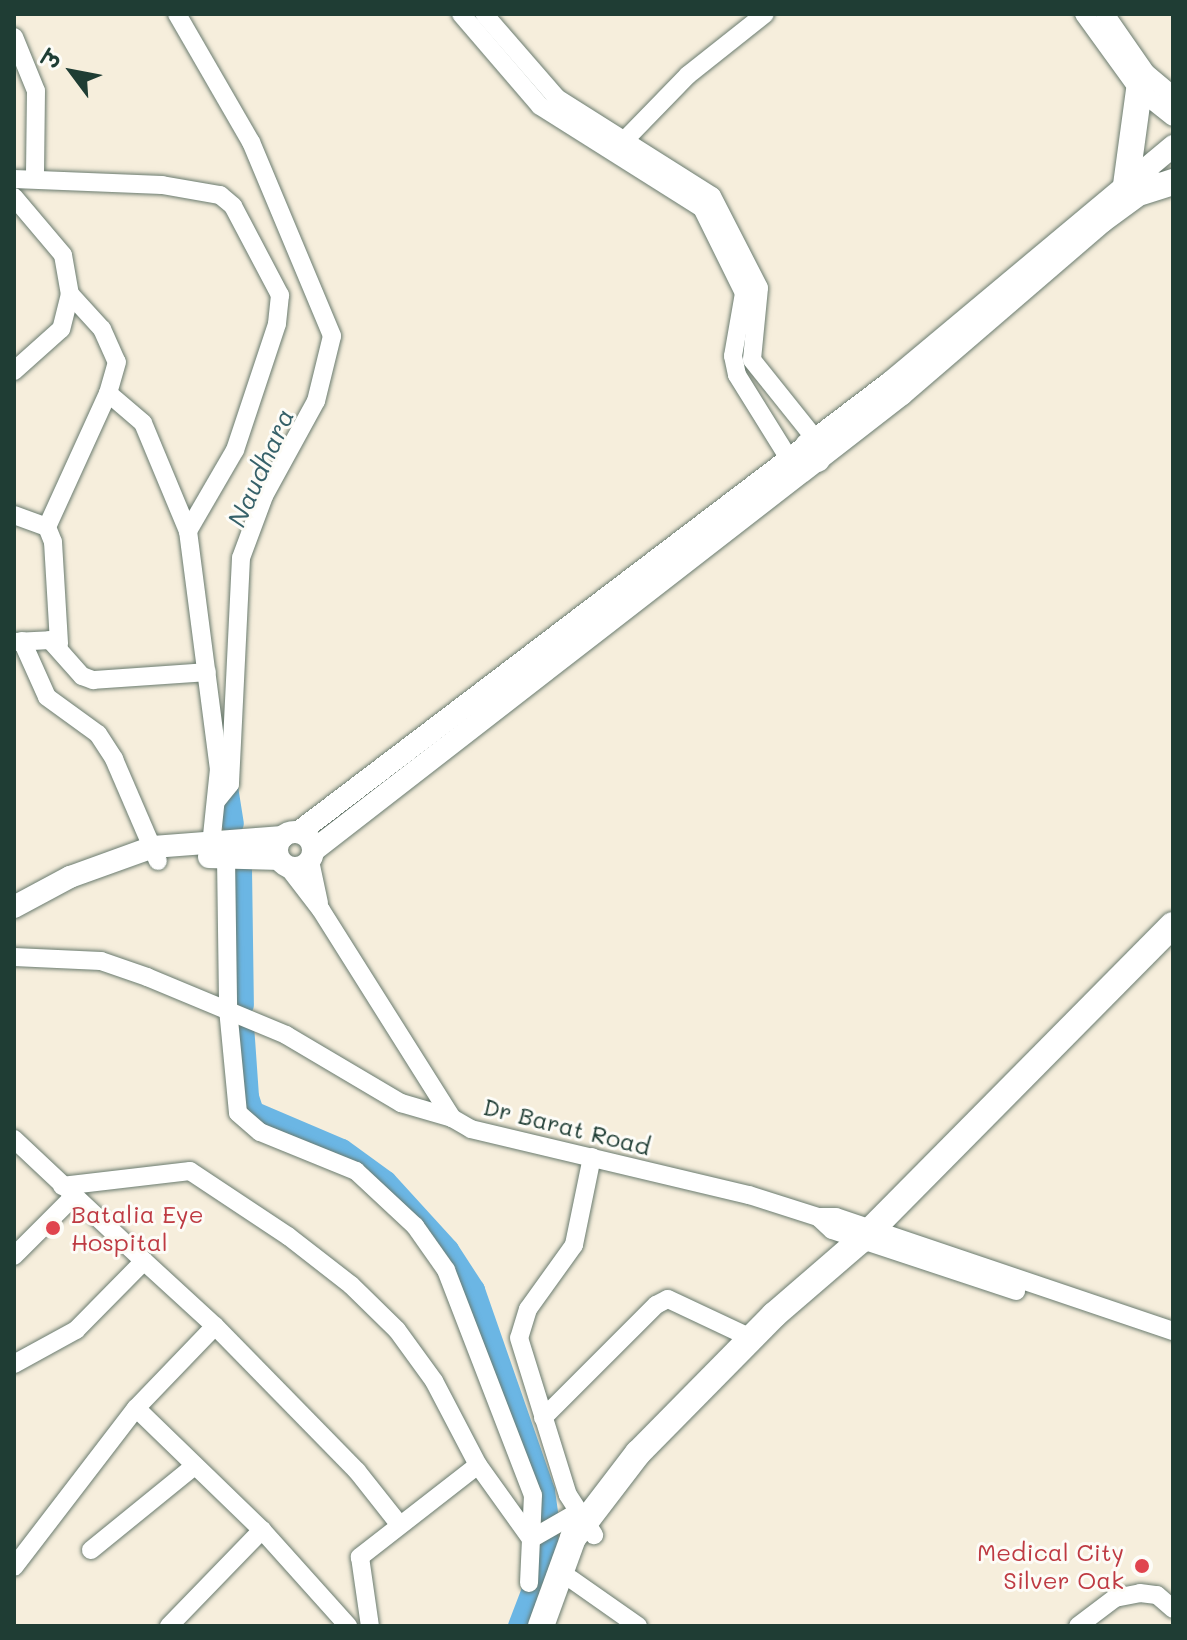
<!DOCTYPE html>
<meta charset="utf-8">
<style>
body{margin:0}
#map{position:relative;width:1187px;height:1640px;overflow:hidden;background:#f6eedc;font-family:Mali,"Playpen Sans Deva",sans-serif}
div>[style]{position:absolute}
.river>*{height:22px;margin:-11px;padding:0 11px;transform-origin:11px;border-radius:11px;background:#6bb6e4}
.roads{filter:drop-shadow(0 0 2px #6a7b6f) drop-shadow(0 0 2px #6a7b6f)}
.minor>*{height:18px;margin:-9px;padding:0 9px;transform-origin:9px;border-radius:9px;background:#fff}
.major>*{height:22px;margin:-11px;padding:0 11px;transform-origin:11px;border-radius:11px;background:#fff}
.major>.ring{margin:-11px;padding:0;box-sizing:content-box;background:none;border:22px solid #fff;border-radius:50%}
.highway>*{height:26px;margin:-13px;padding:0 13px;transform-origin:13px;border-radius:13px;background:#fff}
.dots>*{width:22px;height:22px;translate:-50% -50%;box-sizing:border-box;border:4px solid #fdfcf7;border-radius:50%}
span{translate:-50% -50%;white-space:nowrap;text-align:center;line-height:1.15;-webkit-text-stroke:6px #fdfcf7;paint-order:stroke}
.street-label{font-size:24px;color:#1f3d34}
.health-label{font-size:24px;color:#be3a42}
.left{translate:0 -50%;text-align:left}
.right{translate:-100% -50%;text-align:right}
.water-label{font-size:26px;color:#366169;font-style:italic}
.frame{position:absolute;inset:0;border:16px solid #1f3d34;pointer-events:none}
.north{position:absolute;left:32px;top:32px;width:80px;height:80px;-webkit-text-stroke:6px #fdfcf7;paint-order:stroke;rotate:302deg;font-size:22px;font-weight:700;line-height:32px;text-align:center;color:#1f3d34}
.north::after{content:'';display:block;margin:auto;width:28px;height:36px;background:#1f3d34;clip-path:polygon(50% 0,100% 100%,50% 72%,0 100%)}
</style>
<div id="map">
<div class="river">
<div style="left:227px;top:787px;width:37px;rotate:81deg"></div>
<div style="left:241px;top:869px;width:136px;rotate:89.2deg"></div>
<div style="left:243px;top:1025px;width:72px;rotate:86deg"></div>
<div style="left:248px;top:1097px;width:16px;rotate:72deg"></div>
<div style="left:253px;top:1112px;width:97px;rotate:23.1deg"></div>
<div style="left:342px;top:1150px;width:54px;rotate:36deg"></div>
<div style="left:386px;top:1182px;width:92px;rotate:47.6deg"></div>
<div style="left:448px;top:1250px;width:48px;rotate:57deg"></div>
<div style="left:474px;top:1290px;width:213px;rotate:70.8deg"></div>
<div style="left:544px;top:1491px;width:30px;rotate:82deg"></div>
<div style="left:548px;top:1521px;width:32px;rotate:92deg"></div>
<div style="left:547px;top:1553px;width:78px;rotate:111deg"></div>
</div>
<div class="roads">
<div class="minor">
<div style="left:177px;top:14px;width:148px;rotate:60deg"></div>
<div style="left:251px;top:142px;width:210px;rotate:67.3deg"></div>
<div style="left:332px;top:336px;width:67px;rotate:103.8deg"></div>
<div style="left:316px;top:401px;width:108px;rotate:118.7deg"></div>
<div style="left:264px;top:496px;width:66px;rotate:110.4deg"></div>
<div style="left:241px;top:558px;width:226px;rotate:92.8deg"></div>
<div style="left:230px;top:784px;width:22px;rotate:129deg"></div>
<div style="left:461px;top:14px;width:121px;rotate:49.3deg"></div>
<div style="left:540px;top:106px;width:191px;rotate:32.2deg"></div>
<div style="left:702px;top:208px;width:95px;rotate:63.7deg"></div>
<div style="left:744px;top:293px;width:64px;rotate:99.9deg"></div>
<div style="left:733px;top:356px;width:19px;rotate:78deg"></div>
<div style="left:737px;top:375px;width:100px;rotate:58.1deg"></div>
<div style="left:484px;top:14px;width:111px;rotate:49deg"></div>
<div style="left:557px;top:98px;width:183px;rotate:32.3deg"></div>
<div style="left:712px;top:196px;width:103px;rotate:62.9deg"></div>
<div style="left:759px;top:288px;width:72px;rotate:95.6deg"></div>
<div style="left:752px;top:360px;width:102px;rotate:51.3deg"></div>
<div style="left:1084px;top:14px;width:94px;rotate:54.1deg"></div>
<div style="left:1139px;top:90px;width:43px;rotate:38.5deg"></div>
<div style="left:1105px;top:14px;width:72px;rotate:55.2deg"></div>
<div style="left:1146px;top:73px;width:35px;rotate:40deg"></div>
<div style="left:14px;top:37px;width:58px;rotate:67.8deg"></div>
<div style="left:36px;top:91px;width:88px;rotate:90.7deg"></div>
<div style="left:619px;top:146px;width:99px;rotate:-45.8deg"></div>
<div style="left:688px;top:75px;width:98px;rotate:-38.4deg"></div>
<div style="left:14px;top:179px;width:148px;rotate:2.3deg"></div>
<div style="left:162px;top:185px;width:59px;rotate:9.8deg"></div>
<div style="left:220px;top:195px;width:17px;rotate:40deg"></div>
<div style="left:233px;top:206px;width:101px;rotate:62.2deg"></div>
<div style="left:280px;top:295px;width:29px;rotate:96deg"></div>
<div style="left:277px;top:324px;width:133px;rotate:108.4deg"></div>
<div style="left:235px;top:450px;width:94px;rotate:120.1deg"></div>
<div style="left:14px;top:197px;width:76px;rotate:49.8deg"></div>
<div style="left:63px;top:255px;width:40px;rotate:80deg"></div>
<div style="left:70px;top:294px;width:36px;rotate:104deg"></div>
<div style="left:61px;top:329px;width:63px;rotate:138.2deg"></div>
<div style="left:70px;top:294px;width:47px;rotate:47.6deg"></div>
<div style="left:102px;top:329px;width:36px;rotate:66deg"></div>
<div style="left:117px;top:362px;width:32px;rotate:106deg"></div>
<div style="left:14px;top:515px;width:35px;rotate:20deg"></div>
<div style="left:47px;top:527px;width:16px;rotate:68deg"></div>
<div style="left:53px;top:542px;width:102px;rotate:86.6deg"></div>
<div style="left:47px;top:527px;width:147px;rotate:-65.5deg"></div>
<div style="left:108px;top:393px;width:46px;rotate:40.6deg"></div>
<div style="left:143px;top:423px;width:117px;rotate:67.4deg"></div>
<div style="left:188px;top:531px;width:240px;rotate:82.6deg"></div>
<div style="left:219px;top:769px;width:76px;rotate:96deg"></div>
<div style="left:22px;top:641px;width:61px;rotate:65.9deg"></div>
<div style="left:47px;top:697px;width:63px;rotate:36deg"></div>
<div style="left:98px;top:734px;width:30px;rotate:57deg"></div>
<div style="left:114px;top:759px;width:111px;rotate:66.7deg"></div>
<div style="left:14px;top:642px;width:36px;rotate:-3deg"></div>
<div style="left:50px;top:640px;width:48px;rotate:48.4deg"></div>
<div style="left:82px;top:676px;width:12px;rotate:20deg"></div>
<div style="left:93px;top:680px;width:114px;rotate:-4deg"></div>
<div style="left:226px;top:857px;width:152px;rotate:89.2deg"></div>
<div style="left:228px;top:1009px;width:104px;rotate:84.5deg"></div>
<div style="left:238px;top:1113px;width:29px;rotate:41deg"></div>
<div style="left:260px;top:1132px;width:104px;rotate:22.1deg"></div>
<div style="left:356px;top:1171px;width:81px;rotate:43deg"></div>
<div style="left:415px;top:1226px;width:54px;rotate:54.8deg"></div>
<div style="left:446px;top:1270px;width:241px;rotate:68.9deg"></div>
<div style="left:533px;top:1495px;width:88px;rotate:92.6deg"></div>
<div style="left:310px;top:861px;width:43px;rotate:77.9deg"></div>
<div style="left:288px;top:867px;width:54px;rotate:52.5deg"></div>
<div style="left:321px;top:910px;width:246px;rotate:57.8deg"></div>
<div style="left:452px;top:1118px;width:22px;rotate:30deg"></div>
<div style="left:471px;top:1129px;width:286px;rotate:13.4deg"></div>
<div style="left:749px;top:1195px;width:72px;rotate:17.7deg"></div>
<div style="left:818px;top:1217px;width:18px"></div>
<div style="left:836px;top:1217px;width:356px;rotate:18.7deg"></div>
<div style="left:14px;top:957px;width:87px;rotate:2.6deg"></div>
<div style="left:101px;top:961px;width:49px;rotate:19.2deg"></div>
<div style="left:147px;top:977px;width:151px;rotate:22.6deg"></div>
<div style="left:286px;top:1035px;width:134px;rotate:30.6deg"></div>
<div style="left:401px;top:1103px;width:53px;rotate:16.4deg"></div>
<div style="left:14px;top:1139px;width:178px;rotate:43.2deg"></div>
<div style="left:592px;top:1157px;width:90px;rotate:101.6deg"></div>
<div style="left:574px;top:1245px;width:79px;rotate:125.7deg"></div>
<div style="left:528px;top:1309px;width:30px;rotate:107deg"></div>
<div style="left:519px;top:1338px;width:164px;rotate:72.7deg"></div>
<div style="left:568px;top:1495px;width:48px;rotate:57deg"></div>
<div style="left:62px;top:1186px;width:129px;rotate:-6.7deg"></div>
<div style="left:190px;top:1171px;width:118px;rotate:33.6deg"></div>
<div style="left:288px;top:1236px;width:80px;rotate:37.9deg"></div>
<div style="left:351px;top:1285px;width:64px;rotate:44.4deg"></div>
<div style="left:397px;top:1330px;width:63px;rotate:54deg"></div>
<div style="left:434px;top:1381px;width:95px;rotate:62.4deg"></div>
<div style="left:478px;top:1465px;width:150px;rotate:142.1deg"></div>
<div style="left:360px;top:1557px;width:70px;rotate:81.8deg"></div>
<div style="left:818px;top:1217px;width:19px;rotate:43deg"></div>
<div style="left:832px;top:1230px;width:194px;rotate:18.3deg"></div>
<div style="left:14px;top:1256px;width:83px;rotate:-45deg"></div>
<div style="left:215px;top:1326px;width:203px;rotate:45.6deg"></div>
<div style="left:357px;top:1471px;width:68px;rotate:51.6deg"></div>
<div style="left:14px;top:1364px;width:71px;rotate:-28.7deg"></div>
<div style="left:76px;top:1330px;width:97px;rotate:-45.4deg"></div>
<div style="left:144px;top:1261px;width:96px;rotate:42.5deg"></div>
<div style="left:215px;top:1326px;width:114px;rotate:133.9deg"></div>
<div style="left:136px;top:1408px;width:200px;rotate:127.5deg"></div>
<div style="left:136px;top:1408px;width:175px;rotate:44.1deg"></div>
<div style="left:262px;top:1530px;width:129px;rotate:48.1deg"></div>
<div style="left:543px;top:1418px;width:160px;rotate:-45deg"></div>
<div style="left:656px;top:1305px;width:13px;rotate:-27deg"></div>
<div style="left:668px;top:1299px;width:92px;rotate:25.2deg"></div>
<div style="left:478px;top:1465px;width:91px;rotate:54.4deg"></div>
<div style="left:531px;top:1539px;width:54px;rotate:-29.9deg"></div>
<div style="left:91px;top:1550px;width:130px;rotate:-39.1deg"></div>
<div style="left:571px;top:1579px;width:82px;rotate:35deg"></div>
<div style="left:169px;top:1626px;width:134px;rotate:-45.9deg"></div>
<div style="left:1078px;top:1626px;width:46px;rotate:-37.1deg"></div>
<div style="left:1115px;top:1598px;width:25px;rotate:-11deg"></div>
<div style="left:1140px;top:1593px;width:17px;rotate:7deg"></div>
<div style="left:1157px;top:1595px;width:21px;rotate:41deg"></div>
</div>
<div class="major">
<div class="ring" style="left:277px;top:832px;width:14px;height:14px"></div>
<div style="left:299px;top:832px;width:744px;rotate:-37.24deg"></div>
<div style="left:891px;top:382px;width:368px;rotate:-39.9deg"></div>
<div style="left:314px;top:850px;width:744px;rotate:-37.79deg"></div>
<div style="left:902px;top:394px;width:264px;rotate:-40.7deg"></div>
<div style="left:1102px;top:222px;width:66px;rotate:-36.3deg"></div>
<div style="left:209px;top:857px;width:70px;rotate:1.6deg"></div>
<div style="left:14px;top:907px;width:64px;rotate:-28.2deg"></div>
<div style="left:70px;top:877px;width:88px;rotate:-19.9deg"></div>
<div style="left:153px;top:847px;width:130px;rotate:-4.4deg"></div>
</div>
<div class="highway">
<div style="left:1126px;top:185px;width:96px;rotate:-82.2deg"></div>
<div style="left:1142px;top:192px;width:33px;rotate:-18deg"></div>
<div style="left:808px;top:446px;width:16px;rotate:55deg"></div>
<div style="left:541px;top:1626px;width:94px;rotate:-70deg"></div>
<div style="left:573px;top:1538px;width:107px;rotate:-52.6deg"></div>
<div style="left:638px;top:1453px;width:194px;rotate:-45.4deg"></div>
<div style="left:774px;top:1315px;width:115px;rotate:-40.8deg"></div>
<div style="left:861px;top:1240px;width:443px;rotate:-45.3deg"></div>
</div>
</div>
<div class="dots">
<div style="left:53px;top:1228px;background:#e0444e"></div>
<div style="left:1142px;top:1566px;background:#e0444e"></div>
</div>
<div class="street-label">
<span style="left:567px;top:1126px;rotate:14deg">Dr Barat Road</span>
</div>
<div class="health-label">
<span class="left" style="left:71px;top:1228px">Batalia Eye<br>Hospital</span>
<span class="right" style="left:1124px;top:1566px">Medical City<br>Silver Oak</span>
</div>
<div class="water-label">
<span style="left:261px;top:468px;rotate:-66deg">Naudhara</span>
</div>
<div class="frame"></div>
<div class="north">उ</div>
</div>
